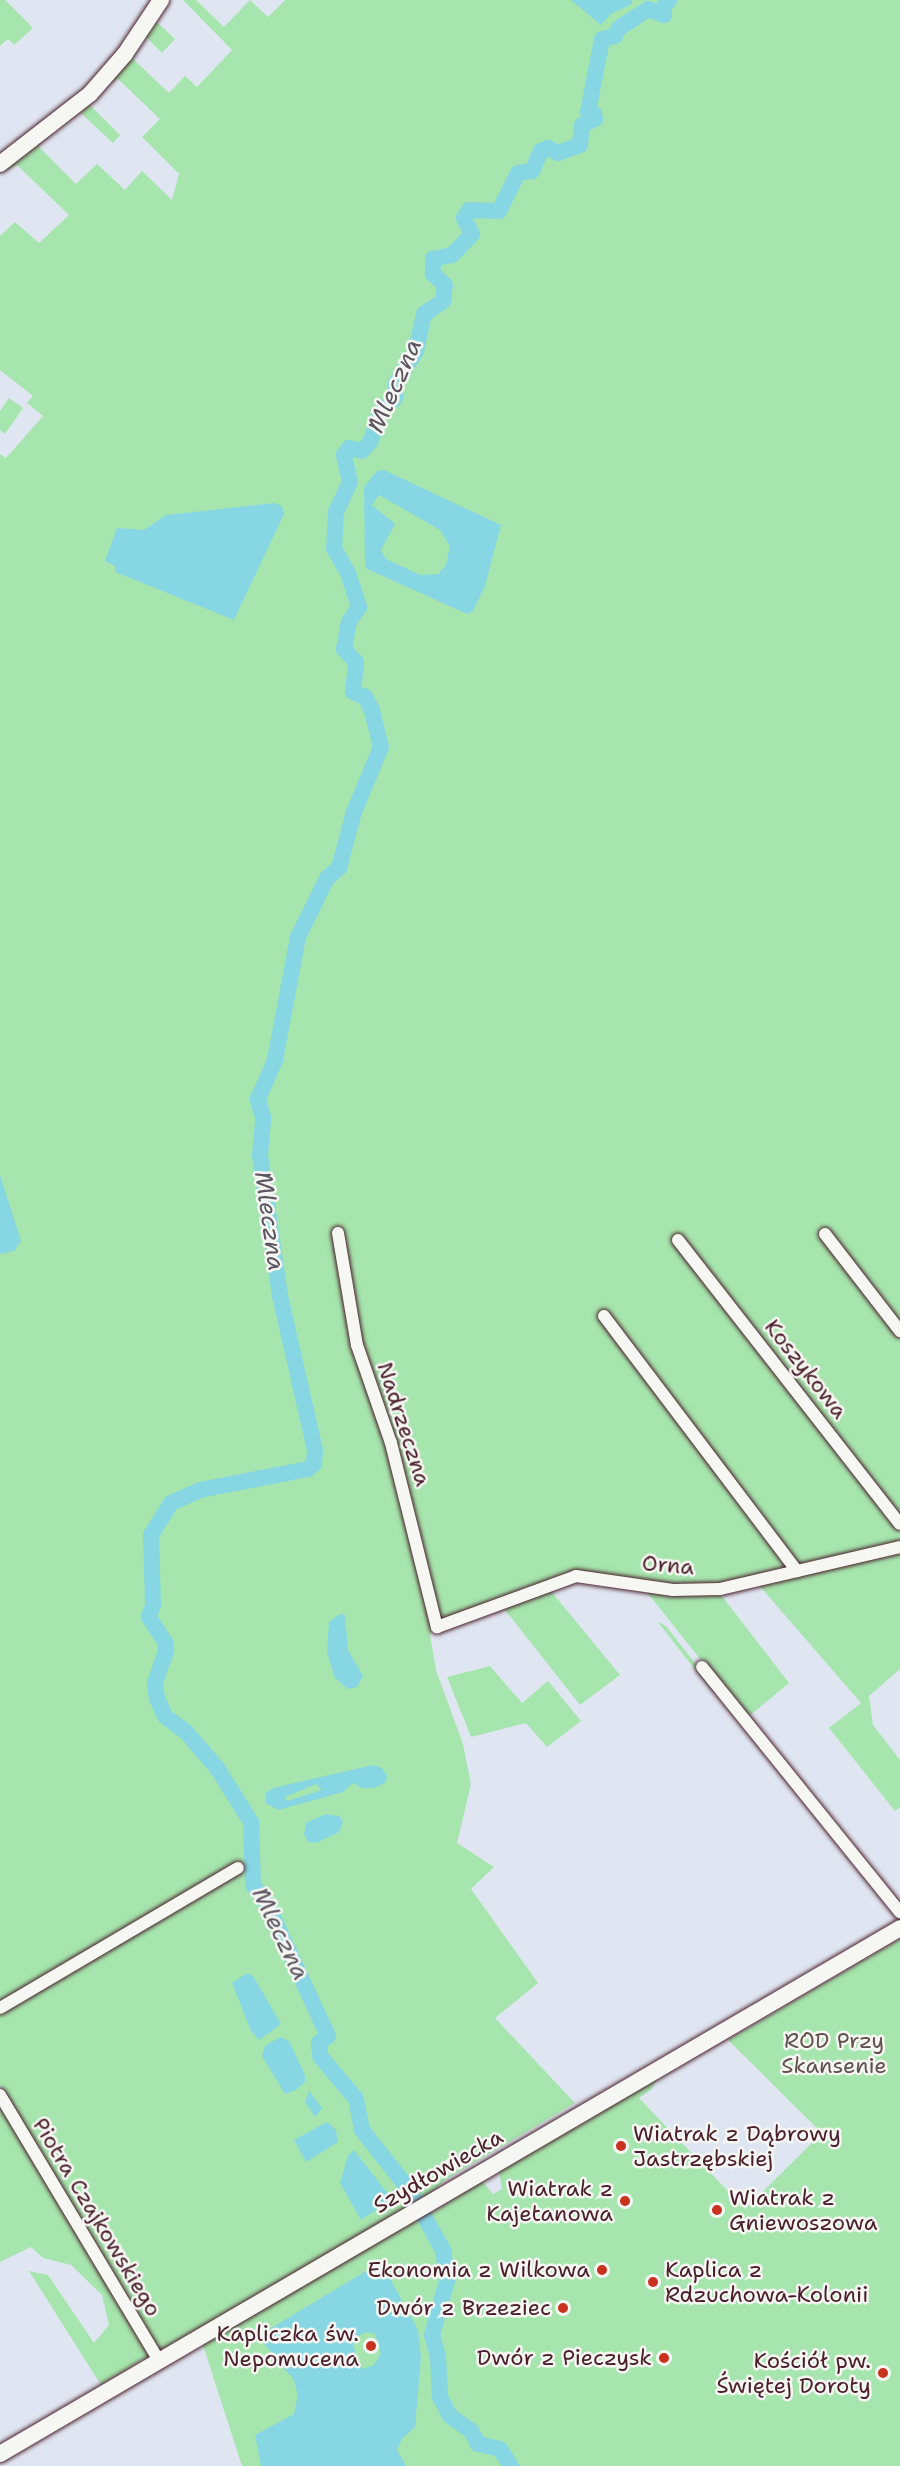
<!DOCTYPE html>
<meta charset="utf-8">
<style>
body{margin:0}
#map{position:relative;width:900px;height:2466px;overflow:hidden;background:#e0e6f1;font-family:"Shantell Sans",sans-serif}
div>[style]{position:absolute}
.green>*{inset:0;background:#a6e5ad}
.water>*{inset:0;background:#87d6e3}
.river>*{height:16px;margin:-8px;padding:0 8px;transform-origin:8px;border-radius:8px;background:#87d6e3}
.roads{filter:drop-shadow(0 0 2px #4a1f2b) drop-shadow(0 0 2px #4a1f2b)}
.street>*{height:12px;margin:-6px;padding:0 6px;transform-origin:6px;border-radius:6px;background:#f6f6f2}
.secondary>*{height:16px;margin:-8px;padding:0 8px;transform-origin:8px;border-radius:8px;background:#f6f6f2}
.dots>*{width:16px;height:16px;translate:-50% -50%;box-sizing:border-box;border:3px solid #f6f6f2;border-radius:50%}
span{translate:-50% -50%;white-space:nowrap;text-align:center;line-height:1.15;-webkit-text-stroke:5px #f6f6f2;paint-order:stroke}
.street-label{font-size:22px;color:#4a1f2b}
.park-label{font-size:22px;color:#61504c}
.poi-label{font-size:22px;color:#4a1f2b}
.left{translate:0 -50%;text-align:left}
.right{translate:-100% -50%;text-align:right}
.water-label{font-size:24px;color:#5c5662;font-style:italic}
</style>
<div id="map">
<div class="green">
<div style="clip-path:polygon(0 0,5px 0,33px 28px,14px 45px,8px 39px,0 46px)"></div>
<div style="clip-path:polygon(183px 0,196px 0,224px 27px,250px 0,268px 17px,285px 0,900px 0,900px 1544px,714px 1585px,674px 1586px,586px 1571px,572px 1572px,436px 1627px,430px 1635px,436px 1670px,463px 1744px,471px 1784px,457px 1843px,494px 1867px,471px 1889px,538px 1983px,495px 2018px,575px 2103px,445px 2180px,421px 2202px,429px 2215px,482px 2181px,493px 2194px,502px 2189px,499px 2171px,656px 2080px,652px 2089px,639px 2098px,745px 2209px,822px 2133px,728px 2040px,900px 1939px,900px 2466px,242px 2466px,201px 2339px,162px 2362px,0 2085px,0 454px,6px 458px,43px 416px,27px 403px,33px 396px,0 370px,0 236px,15px 222px,39px 243px,69px 215px,17px 165px,0 174px,41px 143px,39px 147px,76px 184px,97px 164px,125px 190px,142px 171px,172px 200px,179px 174px,142px 137px,160px 119px,118px 79px,111px 83px,138px 48px,133px 59px,169px 93px,185px 76px,197px 87px,232px 50px)"></div>
<div style="clip-path:polygon(157px 22px,175px 39px,162px 53px,146px 37px)"></div>
<div style="clip-path:polygon(90px 105px,120px 135px,113px 143px,81px 113px)"></div>
<div style="clip-path:polygon(9px 398px,23px 408px,5px 434px,0 430px,0 411px)"></div>
<div style="clip-path:polygon(900px 1551px,900px 1669px,869px 1696px,873px 1725px,900px 1760px,900px 1807px,895px 1811px,829px 1728px,861px 1703px,757px 1583px)"></div>
<div style="clip-path:polygon(550px 1590px,620px 1675px,580px 1705px,501px 1605px)"></div>
<div style="clip-path:polygon(646px 1591px,718px 1591px,789px 1683px,747px 1718px)"></div>
<div style="clip-path:polygon(657px 1621px,666px 1626px,715px 1689px,712px 1691px)"></div>
<div style="clip-path:polygon(490px 1666px,522px 1703px,548px 1681px,581px 1721px,547px 1747px,526px 1723px,471px 1737px,447px 1677px)"></div>
<div style="clip-path:polygon(0 2102px,150px 2355px,101px 2385px,29px 2271px,48px 2275px,94px 2343px,109px 2325px,102px 2295px,71px 2265px,43px 2258px,31px 2247px,0 2262px)"></div>
</div>
<div class="water">
<div style="clip-path:polygon(571px 0,632px 0,632px 4px,611px 14px,601px 25px)"></div>
<div style="clip-path:polygon(evenodd,384px 470px,501px 525px,485px 586px,473px 611px,467px 614px,365px 568px,364px 487px,377px 471px,384px 470px,379px 495px,440px 530px,450px 546px,446px 565px,438px 574px,420px 575px,386px 559px,381px 550px,395px 524px,372px 505px,379px 495px)"></div>
<div style="clip-path:polygon(274px 503px,282px 506px,284px 514px,234px 620px,115px 572px,115px 566px,105px 561px,117px 528px,144px 530px,166px 515px)"></div>
<div style="clip-path:polygon(0 1175px,21px 1241px,14px 1251px,0 1254px)"></div>
<div style="clip-path:polygon(340px 1614px,345px 1615px,348px 1650px,363px 1676px,357px 1687px,348px 1689px,335px 1678px,327px 1652px,329px 1622px)"></div>
<div style="clip-path:polygon(evenodd,373px 1765px,382px 1768px,387px 1776px,386px 1782px,375px 1788px,362px 1788px,353px 1783px,343px 1792px,278px 1810px,266px 1803px,266px 1793px,273px 1788px,373px 1765px,316px 1784px,322px 1790px,287px 1801px,285px 1797px,316px 1784px)"></div>
<div style="clip-path:polygon(326px 1814px,339px 1816px,343px 1822px,339px 1832px,316px 1843px,308px 1842px,304px 1834px,306px 1823px)"></div>
<div style="clip-path:polygon(247px 1973px,253px 1976px,281px 2024px,259px 2040px,251px 2031px,232px 1983px)"></div>
<div style="clip-path:polygon(280px 2037px,289px 2041px,305px 2075px,305px 2082px,296px 2090px,285px 2094px,262px 2056px,265px 2046px)"></div>
<div style="clip-path:polygon(309px 2091px,322px 2108px,315px 2117px,305px 2102px)"></div>
<div style="clip-path:polygon(327px 2122px,336px 2130px,338px 2142px,306px 2162px,294px 2140px)"></div>
<div style="clip-path:polygon(354px 2150px,392px 2199px,361px 2220px,340px 2183px,348px 2156px)"></div>
<div style="clip-path:polygon(evenodd,381px 2262px,418px 2330px,421px 2357px,415px 2427px,402px 2439px,397px 2450px,406px 2466px,261px 2466px,255px 2435px,294px 2414px,298px 2396px,294px 2380px,258px 2336px,381px 2262px,367px 2332px,375px 2334px,381px 2353px,374px 2365px,362px 2369px,353px 2346px,358px 2336px,367px 2332px)"></div>
</div>
<div class="river">
<div style="left:511px;top:2466px;width:20px;rotate:-123deg"></div>
<div style="left:500px;top:2449px;width:23px;rotate:-167deg"></div>
<div style="left:478px;top:2444px;width:15px;rotate:-118deg"></div>
<div style="left:471px;top:2431px;width:26px;rotate:-144deg"></div>
<div style="left:450px;top:2416px;width:21px;rotate:-118deg"></div>
<div style="left:440px;top:2397px;width:40px;rotate:-92.9deg"></div>
<div style="left:438px;top:2357px;width:23px;rotate:-105deg"></div>
<div style="left:432px;top:2335px;width:56px;rotate:-74.5deg"></div>
<div style="left:447px;top:2281px;width:31px;rotate:-97deg"></div>
<div style="left:443px;top:2250px;width:68px;rotate:-119.2deg"></div>
<div style="left:410px;top:2191px;width:78px;rotate:-128.2deg"></div>
<div style="left:362px;top:2130px;width:32px;rotate:-101deg"></div>
<div style="left:356px;top:2099px;width:56px;rotate:-129.9deg"></div>
<div style="left:320px;top:2056px;width:13px;rotate:-94deg"></div>
<div style="left:319px;top:2043px;width:11px;rotate:-38deg"></div>
<div style="left:328px;top:2036px;width:145px;rotate:-114.8deg"></div>
<div style="left:267px;top:1904px;width:24px;rotate:-126deg"></div>
<div style="left:253px;top:1885px;width:63px;rotate:-91.8deg"></div>
<div style="left:251px;top:1822px;width:64px;rotate:-122.2deg"></div>
<div style="left:217px;top:1768px;width:48px;rotate:-130.7deg"></div>
<div style="left:186px;top:1732px;width:26px;rotate:-143deg"></div>
<div style="left:165px;top:1716px;width:20px;rotate:-114deg"></div>
<div style="left:157px;top:1698px;width:15px;rotate:-98deg"></div>
<div style="left:155px;top:1683px;width:34px;rotate:-71deg"></div>
<div style="left:166px;top:1651px;width:9px;rotate:-96deg"></div>
<div style="left:165px;top:1642px;width:30px;rotate:-123deg"></div>
<div style="left:149px;top:1617px;width:13px;rotate:-72deg"></div>
<div style="left:153px;top:1605px;width:70px;rotate:-91.6deg"></div>
<div style="left:151px;top:1535px;width:38px;rotate:-58deg"></div>
<div style="left:171px;top:1503px;width:32px;rotate:-24deg"></div>
<div style="left:200px;top:1490px;width:110px;rotate:-11deg"></div>
<div style="left:308px;top:1469px;width:8px;rotate:-40deg"></div>
<div style="left:314px;top:1464px;width:14px;rotate:-86deg"></div>
<div style="left:315px;top:1450px;width:158px;rotate:-102.8deg"></div>
<div style="left:280px;top:1296px;width:142px;rotate:-98.1deg"></div>
<div style="left:260px;top:1155px;width:38px;rotate:-85deg"></div>
<div style="left:263px;top:1117px;width:19px;rotate:-106deg"></div>
<div style="left:258px;top:1099px;width:43px;rotate:-66.4deg"></div>
<div style="left:275px;top:1060px;width:125px;rotate:-79.4deg"></div>
<div style="left:298px;top:937px;width:66px;rotate:-63.8deg"></div>
<div style="left:327px;top:878px;width:16px;rotate:-40deg"></div>
<div style="left:339px;top:868px;width:58px;rotate:-75deg"></div>
<div style="left:354px;top:812px;width:70px;rotate:-67.4deg"></div>
<div style="left:381px;top:747px;width:38px;rotate:-104deg"></div>
<div style="left:372px;top:710px;width:15px;rotate:-118deg"></div>
<div style="left:365px;top:697px;width:13px;rotate:-157deg"></div>
<div style="left:353px;top:692px;width:30px;rotate:-84deg"></div>
<div style="left:356px;top:662px;width:18px;rotate:-133deg"></div>
<div style="left:344px;top:649px;width:27px;rotate:-80deg"></div>
<div style="left:349px;top:622px;width:18px;rotate:-56deg"></div>
<div style="left:359px;top:607px;width:36px;rotate:-108deg"></div>
<div style="left:348px;top:573px;width:28px;rotate:-120deg"></div>
<div style="left:334px;top:549px;width:37px;rotate:-87deg"></div>
<div style="left:336px;top:512px;width:33px;rotate:-65deg"></div>
<div style="left:350px;top:482px;width:28px;rotate:-103deg"></div>
<div style="left:344px;top:455px;width:9px;rotate:-54deg"></div>
<div style="left:349px;top:448px;width:13px;rotate:13deg"></div>
<div style="left:362px;top:451px;width:13px;rotate:-48deg"></div>
<div style="left:371px;top:441px;width:27px;rotate:-73deg"></div>
<div style="left:379px;top:415px;width:23px;rotate:-47deg"></div>
<div style="left:395px;top:398px;width:15px;rotate:-86deg"></div>
<div style="left:396px;top:383px;width:38px;rotate:-58deg"></div>
<div style="left:416px;top:351px;width:38px;rotate:-78deg"></div>
<div style="left:424px;top:314px;width:23px;rotate:-34deg"></div>
<div style="left:443px;top:301px;width:16px;rotate:-83deg"></div>
<div style="left:445px;top:285px;width:16px;rotate:-137deg"></div>
<div style="left:433px;top:274px;width:15px;rotate:-90deg"></div>
<div style="left:433px;top:259px;width:19px;rotate:-12deg"></div>
<div style="left:452px;top:255px;width:29px;rotate:-46deg"></div>
<div style="left:472px;top:234px;width:18px;rotate:-117deg"></div>
<div style="left:464px;top:218px;width:9px;rotate:-58deg"></div>
<div style="left:469px;top:210px;width:30px;rotate:2deg"></div>
<div style="left:499px;top:211px;width:42px;rotate:-63.4deg"></div>
<div style="left:518px;top:173px;width:14px;rotate:-8deg"></div>
<div style="left:532px;top:171px;width:22px;rotate:-66deg"></div>
<div style="left:541px;top:151px;width:8px;rotate:-23deg"></div>
<div style="left:548px;top:148px;width:11px;rotate:27deg"></div>
<div style="left:558px;top:153px;width:23px;rotate:-20deg"></div>
<div style="left:580px;top:145px;width:20px;rotate:-84deg"></div>
<div style="left:582px;top:125px;width:14px;rotate:-25deg"></div>
<div style="left:595px;top:119px;width:5px;rotate:-101deg"></div>
<div style="left:594px;top:114px;width:6px;rotate:-162deg"></div>
<div style="left:588px;top:112px;width:74px;rotate:-79.1deg"></div>
<div style="left:602px;top:39px;width:13px;rotate:-13deg"></div>
<div style="left:615px;top:36px;width:9px;rotate:-63deg"></div>
<div style="left:619px;top:28px;width:35px;rotate:-33deg"></div>
<div style="left:648px;top:9px;width:17px;rotate:21deg"></div>
<div style="left:664px;top:15px;width:9px;rotate:-90deg"></div>
<div style="left:664px;top:6px;width:8px;rotate:-50deg"></div>
</div>
<div class="roads">
<div class="street">
<div style="left:338px;top:1233px;width:114px;rotate:80.4deg"></div>
<div style="left:357px;top:1345px;width:104px;rotate:70.9deg"></div>
<div style="left:391px;top:1443px;width:190px;rotate:76deg"></div>
<div style="left:437px;top:1627px;width:148px;rotate:-20.1deg"></div>
<div style="left:576px;top:1576px;width:98px;rotate:8.2deg"></div>
<div style="left:673px;top:1590px;width:47px;rotate:-1.2deg"></div>
<div style="left:720px;top:1589px;width:185px;rotate:-13.1deg"></div>
<div style="left:825px;top:1234px;width:123px;rotate:52.3deg"></div>
<div style="left:678px;top:1240px;width:360px;rotate:52deg"></div>
<div style="left:604px;top:1316px;width:320px;rotate:52.9deg"></div>
<div style="left:702px;top:1667px;width:315px;rotate:51.1deg"></div>
<div style="left:0;top:2008px;width:276px;rotate:-30.5deg"></div>
<div style="left:0;top:2095px;width:310px;rotate:59.1deg"></div>
</div>
<div class="secondary">
<div style="left:0;top:164px;width:114px;rotate:-37.9deg"></div>
<div style="left:90px;top:94px;width:53px;rotate:-48.8deg"></div>
<div style="left:125px;top:54px;width:65px;rotate:-56.3deg"></div>
<div style="left:0;top:2454px;width:1042px;rotate:-30.3deg"></div>
</div>
</div>
<div class="dots">
<div style="left:621px;top:2146px;background:#c8321e"></div>
<div style="left:625px;top:2201px;background:#c8321e"></div>
<div style="left:717px;top:2210px;background:#c8321e"></div>
<div style="left:602px;top:2270px;background:#c8321e"></div>
<div style="left:653px;top:2282px;background:#c8321e"></div>
<div style="left:563px;top:2308px;background:#c8321e"></div>
<div style="left:371px;top:2346px;background:#c8321e"></div>
<div style="left:664px;top:2358px;background:#c8321e"></div>
<div style="left:883px;top:2373px;background:#c8321e"></div>
</div>
<div class="street-label">
<span style="left:806px;top:1369px;rotate:52deg">Koszykowa</span>
<span style="left:404px;top:1424px;rotate:72deg">Nadrzeczna</span>
<span style="left:668px;top:1565px;rotate:5deg">Orna</span>
<span style="left:438px;top:2171px;rotate:-30deg">Szydłowiecka</span>
<span style="left:97px;top:2217px;rotate:59deg">Piotra Czajkowskiego</span>
</div>
<div class="park-label">
<span style="left:834px;top:2053px">ROD Przy<br>Skansenie</span>
</div>
<div class="poi-label">
<span class="left" style="left:633px;top:2146px">Wiatrak z Dąbrowy<br>Jastrzębskiej</span>
<span class="right" style="left:613px;top:2201px">Wiatrak z<br>Kajetanowa</span>
<span class="left" style="left:729px;top:2210px">Wiatrak z<br>Gniewoszowa</span>
<span class="left" style="left:665px;top:2282px">Kaplica z<br>Rdzuchowa-Kolonii</span>
<span class="right" style="left:590px;top:2270px">Ekonomia z Wilkowa</span>
<span class="right" style="left:551px;top:2308px">Dwór z Brzeziec</span>
<span class="right" style="left:359px;top:2346px">Kapliczka św.<br>Nepomucena</span>
<span class="right" style="left:652px;top:2358px">Dwór z Pieczysk</span>
<span class="right" style="left:871px;top:2373px">Kościół pw.<br>Świętej Doroty</span>
</div>
<div class="water-label">
<span style="left:395px;top:386px;rotate:-66deg">Mleczna</span>
<span style="left:269px;top:1221px;rotate:82deg">Mleczna</span>
<span style="left:280px;top:1934px;rotate:64deg">Mleczna</span>
</div>
</div>
